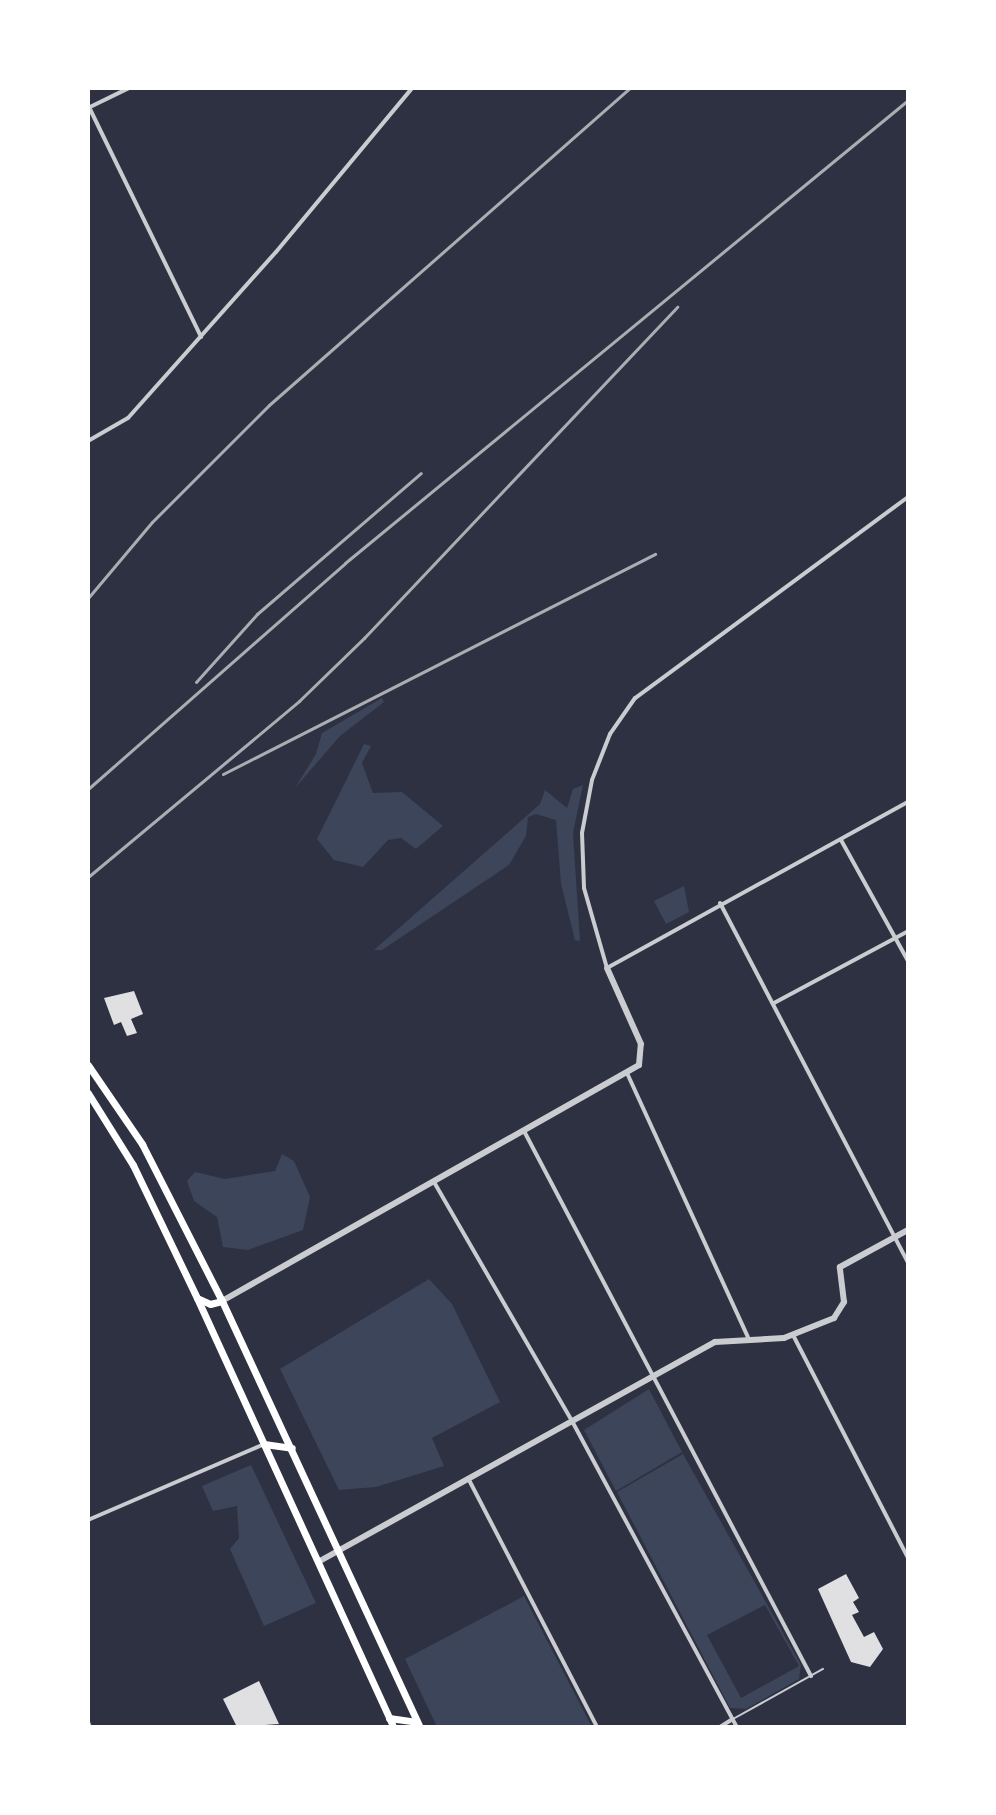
<!DOCTYPE html>
<style>
body{margin:0}
#map{position:relative;width:996px;height:1815px;overflow:hidden;background:#2d3142;font-family:"Exo 2",sans-serif}
div>[style]{position:absolute}
.green>*{inset:0;background:#3c4559}
.building>*{inset:0;background:#e0e0e3}
.service>*{height:2px;margin:-1px;padding:0 1px;transform-origin:1px;border-radius:1px;background:#caccd0}
.minor>*{height:4px;margin:-2px;padding:0 2px;transform-origin:2px;border-radius:2px;background:#caccd0}
.tertiary>*{height:6px;margin:-3px;padding:0 3px;transform-origin:3px;border-radius:3px;background:#caccd0}
.primary>*{height:7px;margin:-3.5px;padding:0 3.5px;transform-origin:3.5px;border-radius:3.5px;background:#fff}
.rail>*{height:3px;margin:-1.5px;padding:0 1.5px;transform-origin:1.5px;border-radius:1.5px;background:#abadb3}
span{translate:-50% -50%;white-space:nowrap;text-align:center;line-height:1.15;-webkit-text-stroke:8px #fff;paint-order:stroke}
.frame{position:absolute;inset:0;border:90px solid #fff;pointer-events:none}
</style>
<div id="map">
<div class="green">
<div style="clip-path:polygon(382px 698px,384px 702px,340px 736px,295px 788px,316px 754px,322px 733px)"></div>
<div style="clip-path:polygon(364px 744px,371px 746px,362px 763px,373px 793px,402px 792px,443px 826px,416px 849px,401px 838px,388px 840px,363px 867px,334px 860px,317px 839px)"></div>
<div style="clip-path:polygon(583px 785px,573px 833px,580px 941px,575px 940px,561px 884px,556px 820px,536px 814px,528px 817px,526px 836px,509px 865px,382px 950px,374px 950px,540px 804px,545px 790px,567px 808px,573px 789px)"></div>
<div style="clip-path:polygon(684px 886px,689px 912px,666px 924px,654px 901px)"></div>
<div style="clip-path:polygon(282px 1154px,294px 1161px,310px 1197px,303px 1230px,248px 1250px,223px 1247px,217px 1217px,194px 1201px,187px 1181px,195px 1172px,225px 1179px,275px 1171px)"></div>
<div style="clip-path:polygon(429px 1279px,452px 1304px,500px 1402px,432px 1438px,444px 1466px,376px 1487px,339px 1490px,280px 1369px)"></div>
<div style="clip-path:polygon(649px 1389px,682px 1452px,616px 1491px,584px 1430px)"></div>
<div style="clip-path:polygon(evenodd,683px 1454px,801px 1665px,799px 1679px,746px 1709px,730px 1708px,617px 1492px,683px 1454px,765px 1605px,799px 1666px,741px 1698px,707px 1635px,765px 1605px)"></div>
<div style="clip-path:polygon(251px 1465px,316px 1603px,264px 1626px,230px 1549px,239px 1538px,237px 1506px,213px 1511px,202px 1486px)"></div>
<div style="clip-path:polygon(524px 1596px,592px 1727px,437px 1727px,405px 1659px)"></div>
</div>
<div class="building">
<div style="clip-path:polygon(134px 991px,143px 1014px,131px 1019px,137px 1033px,127px 1036px,121px 1022px,114px 1025px,104px 998px)"></div>
<div style="clip-path:polygon(846px 1574px,859px 1598px,853px 1602px,859px 1612px,852px 1615px,864px 1637px,874px 1632px,883px 1649px,870px 1667px,851px 1662px,818px 1589px)"></div>
<div style="clip-path:polygon(259px 1681px,279px 1724px,237px 1727px,223px 1699px)"></div>
</div>
<div class="service">
<div style="left:733px;top:1719px;width:103px;rotate:-29.1deg"></div>
</div>
<div class="minor">
<div style="left:88px;top:105px;width:258px;rotate:64deg"></div>
<div style="left:90px;top:107px;width:43px;rotate:-26deg"></div>
<div style="left:88px;top:441px;width:46px;rotate:-29.9deg"></div>
<div style="left:128px;top:418px;width:222px;rotate:-48.3deg"></div>
<div style="left:276px;top:252px;width:213px;rotate:-50.3deg"></div>
<div style="left:908px;top:497px;width:339px;rotate:143.6deg"></div>
<div style="left:635px;top:698px;width:44px;rotate:124.8deg"></div>
<div style="left:610px;top:734px;width:49px;rotate:111.4deg"></div>
<div style="left:592px;top:780px;width:54px;rotate:100.7deg"></div>
<div style="left:582px;top:833px;width:55px;rotate:87.9deg"></div>
<div style="left:584px;top:888px;width:83px;rotate:74deg"></div>
<div style="left:607px;top:968px;width:344px;rotate:-28.9deg"></div>
<div style="left:841px;top:840px;width:138px;rotate:61deg"></div>
<div style="left:720px;top:903px;width:405px;rotate:62.4deg"></div>
<div style="left:774px;top:1003px;width:152px;rotate:-28.2deg"></div>
<div style="left:627px;top:1073px;width:290px;rotate:65.4deg"></div>
<div style="left:524px;top:1131px;width:616px;rotate:62.23deg"></div>
<div style="left:434px;top:1182px;width:276px;rotate:60deg"></div>
<div style="left:572px;top:1421px;width:348px;rotate:61.7deg"></div>
<div style="left:793px;top:1335px;width:251px;rotate:62.7deg"></div>
<div style="left:468px;top:1478px;width:280px;rotate:62.6deg"></div>
<div style="left:88px;top:1520px;width:189px;rotate:-23.3deg"></div>
<div style="left:88px;top:1722px;width:5px;rotate:68deg"></div>
<div style="left:720px;top:1727px;width:15px;rotate:-32deg"></div>
</div>
<div class="tertiary">
<div style="left:222px;top:1301px;width:479px;rotate:-29.5deg"></div>
<div style="left:639px;top:1065px;width:21px;rotate:-85deg"></div>
<div style="left:641px;top:1044px;width:83px;rotate:-114.1deg"></div>
<div style="left:318px;top:1562px;width:454px;rotate:-29deg"></div>
<div style="left:715px;top:1342px;width:69px;rotate:-3.3deg"></div>
<div style="left:784px;top:1338px;width:54px;rotate:-21.8deg"></div>
<div style="left:834px;top:1318px;width:19px;rotate:-58deg"></div>
<div style="left:844px;top:1302px;width:35px;rotate:-97deg"></div>
<div style="left:840px;top:1267px;width:77px;rotate:-28.6deg"></div>
</div>
<div class="primary">
<div style="left:88px;top:1065px;width:96px;rotate:55.6deg"></div>
<div style="left:142px;top:1144px;width:176px;rotate:63deg"></div>
<div style="left:222px;top:1301px;width:470px;rotate:65.1deg"></div>
<div style="left:88px;top:1093px;width:85px;rotate:58deg"></div>
<div style="left:133px;top:1165px;width:148px;rotate:64.3deg"></div>
<div style="left:197px;top:1298px;width:472px;rotate:65.4deg"></div>
<div style="left:199px;top:1299px;width:12px;rotate:24deg"></div>
<div style="left:210px;top:1304px;width:12px;rotate:-14deg"></div>
<div style="left:264px;top:1444px;width:28px;rotate:8deg"></div>
<div style="left:389px;top:1718px;width:28px;rotate:8deg"></div>
</div>
<div class="rail">
<div style="left:88px;top:598px;width:99px;rotate:-49.9deg"></div>
<div style="left:152px;top:522px;width:165px;rotate:-45deg"></div>
<div style="left:269px;top:405px;width:480px;rotate:-41.3deg"></div>
<div style="left:196px;top:682px;width:91px;rotate:-48.1deg"></div>
<div style="left:257px;top:614px;width:216px;rotate:-40.7deg"></div>
<div style="left:223px;top:774px;width:485px;rotate:-27deg"></div>
<div style="left:88px;top:789px;width:342px;rotate:-41.3deg"></div>
<div style="left:345px;top:563px;width:729px;rotate:-39.43deg"></div>
<div style="left:88px;top:877px;width:275px;rotate:-39.8deg"></div>
<div style="left:299px;top:701px;width:91px;rotate:-44.1deg"></div>
<div style="left:364px;top:638px;width:456px;rotate:-46.6deg"></div>
</div>
<div class="frame"></div>
</div>
